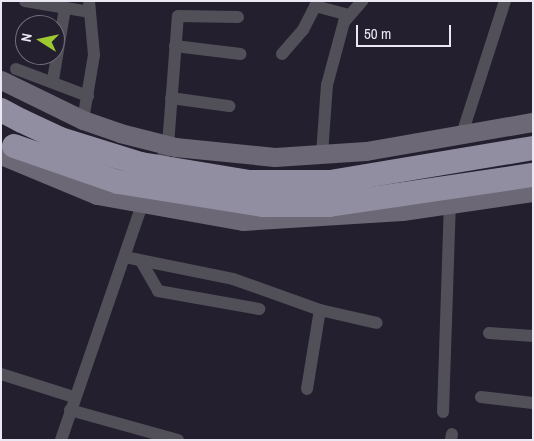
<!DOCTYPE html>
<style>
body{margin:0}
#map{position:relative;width:534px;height:441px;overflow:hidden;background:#231f2e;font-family:"Archivo Narrow",sans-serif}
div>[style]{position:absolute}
.street>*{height:12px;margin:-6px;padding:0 6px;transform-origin:6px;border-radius:6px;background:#514f57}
.secondary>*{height:19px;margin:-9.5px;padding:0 9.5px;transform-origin:9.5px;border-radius:9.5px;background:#6c6875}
.highway>*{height:24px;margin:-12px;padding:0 12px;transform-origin:12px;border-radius:12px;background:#928ea2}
.highway-bridge>*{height:24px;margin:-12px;padding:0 12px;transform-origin:12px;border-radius:12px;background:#928ea2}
span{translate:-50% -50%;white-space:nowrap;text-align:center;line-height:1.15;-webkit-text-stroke:4px #231f2e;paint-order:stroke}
.frame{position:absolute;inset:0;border:2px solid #ebe8f3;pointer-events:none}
.north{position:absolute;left:15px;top:15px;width:50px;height:50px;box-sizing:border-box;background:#231f2e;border:1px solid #736f7d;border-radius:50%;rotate:280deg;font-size:14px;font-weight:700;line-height:20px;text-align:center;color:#ebe8f3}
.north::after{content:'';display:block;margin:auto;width:18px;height:22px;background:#9dca30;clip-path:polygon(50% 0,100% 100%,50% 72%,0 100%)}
.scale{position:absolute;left:356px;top:25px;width:95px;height:22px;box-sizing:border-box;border:2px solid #ebe8f3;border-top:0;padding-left:6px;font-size:15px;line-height:18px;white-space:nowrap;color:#ebe8f3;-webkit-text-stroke:4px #231f2e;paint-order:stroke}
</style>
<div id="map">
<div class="street">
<div style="left:25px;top:1px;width:66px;rotate:9.6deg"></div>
<div style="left:175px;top:46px;width:66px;rotate:6.9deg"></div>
<div style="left:282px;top:54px;width:32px;rotate:-49deg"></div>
<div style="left:303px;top:30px;width:27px;rotate:-63deg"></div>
<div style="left:315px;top:6px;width:35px;rotate:15deg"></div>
<div style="left:16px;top:69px;width:77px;rotate:20.6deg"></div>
<div style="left:53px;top:80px;width:73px;rotate:-80.5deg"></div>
<div style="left:171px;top:98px;width:59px;rotate:7.9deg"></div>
<div style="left:83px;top:120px;width:66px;rotate:-80.4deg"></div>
<div style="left:94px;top:55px;width:54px;rotate:-95.3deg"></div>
<div style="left:462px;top:134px;width:140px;rotate:-72.1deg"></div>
<div style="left:322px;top:154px;width:69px;rotate:-85.9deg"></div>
<div style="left:327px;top:85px;width:65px;rotate:-74.9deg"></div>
<div style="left:344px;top:22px;width:28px;rotate:-49deg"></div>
<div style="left:156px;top:171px;width:29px;rotate:-65deg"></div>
<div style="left:168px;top:145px;width:129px;rotate:-85.6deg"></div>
<div style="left:178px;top:16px;width:60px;rotate:1deg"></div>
<div style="left:125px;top:257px;width:110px;rotate:11.5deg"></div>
<div style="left:233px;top:279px;width:92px;rotate:19.6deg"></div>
<div style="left:320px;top:310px;width:58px;rotate:12.8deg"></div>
<div style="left:141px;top:261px;width:34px;rotate:60deg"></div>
<div style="left:158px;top:291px;width:103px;rotate:10.1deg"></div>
<div style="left:489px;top:333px;width:44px;rotate:3.9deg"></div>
<div style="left:1px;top:374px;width:77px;rotate:17.5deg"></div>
<div style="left:307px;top:389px;width:80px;rotate:-80.7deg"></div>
<div style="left:481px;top:397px;width:52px;rotate:6.6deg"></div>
<div style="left:70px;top:410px;width:112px;rotate:15.5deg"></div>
<div style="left:443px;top:412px;width:208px;rotate:-88.1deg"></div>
<div style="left:61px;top:440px;width:258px;rotate:-71deg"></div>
<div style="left:451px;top:440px;width:6px;rotate:-81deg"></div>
</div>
<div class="secondary">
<div style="left:1px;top:80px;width:91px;rotate:26deg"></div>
<div style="left:83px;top:120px;width:39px;rotate:19deg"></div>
<div style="left:120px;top:133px;width:57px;rotate:14.3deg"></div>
<div style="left:175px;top:147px;width:100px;rotate:5.7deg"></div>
<div style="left:275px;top:157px;width:91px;rotate:-3.8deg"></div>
<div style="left:366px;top:151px;width:169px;rotate:-9.9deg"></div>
<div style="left:1px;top:155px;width:104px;rotate:22.6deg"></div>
<div style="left:97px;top:195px;width:148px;rotate:10.1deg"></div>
<div style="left:243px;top:221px;width:159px;rotate:-3.6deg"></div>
<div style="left:402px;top:211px;width:132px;rotate:-8.3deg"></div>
</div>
<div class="highway">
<div style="left:1px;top:110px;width:24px;rotate:28deg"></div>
</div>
<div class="highway-bridge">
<div style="left:22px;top:121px;width:42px;rotate:25.3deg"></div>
<div style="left:60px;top:139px;width:85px;rotate:17.2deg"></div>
<div style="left:141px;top:164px;width:110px;rotate:9.4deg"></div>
<div style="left:250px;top:182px;width:80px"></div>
<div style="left:330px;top:182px;width:206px;rotate:-9.5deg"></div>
<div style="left:14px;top:146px;width:110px;rotate:19.1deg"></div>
<div style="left:118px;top:182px;width:148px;rotate:9deg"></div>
<div style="left:264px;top:205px;width:65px"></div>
<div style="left:329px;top:205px;width:206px;rotate:-8.4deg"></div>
</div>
<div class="frame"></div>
<div class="north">N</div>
<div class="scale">50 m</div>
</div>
